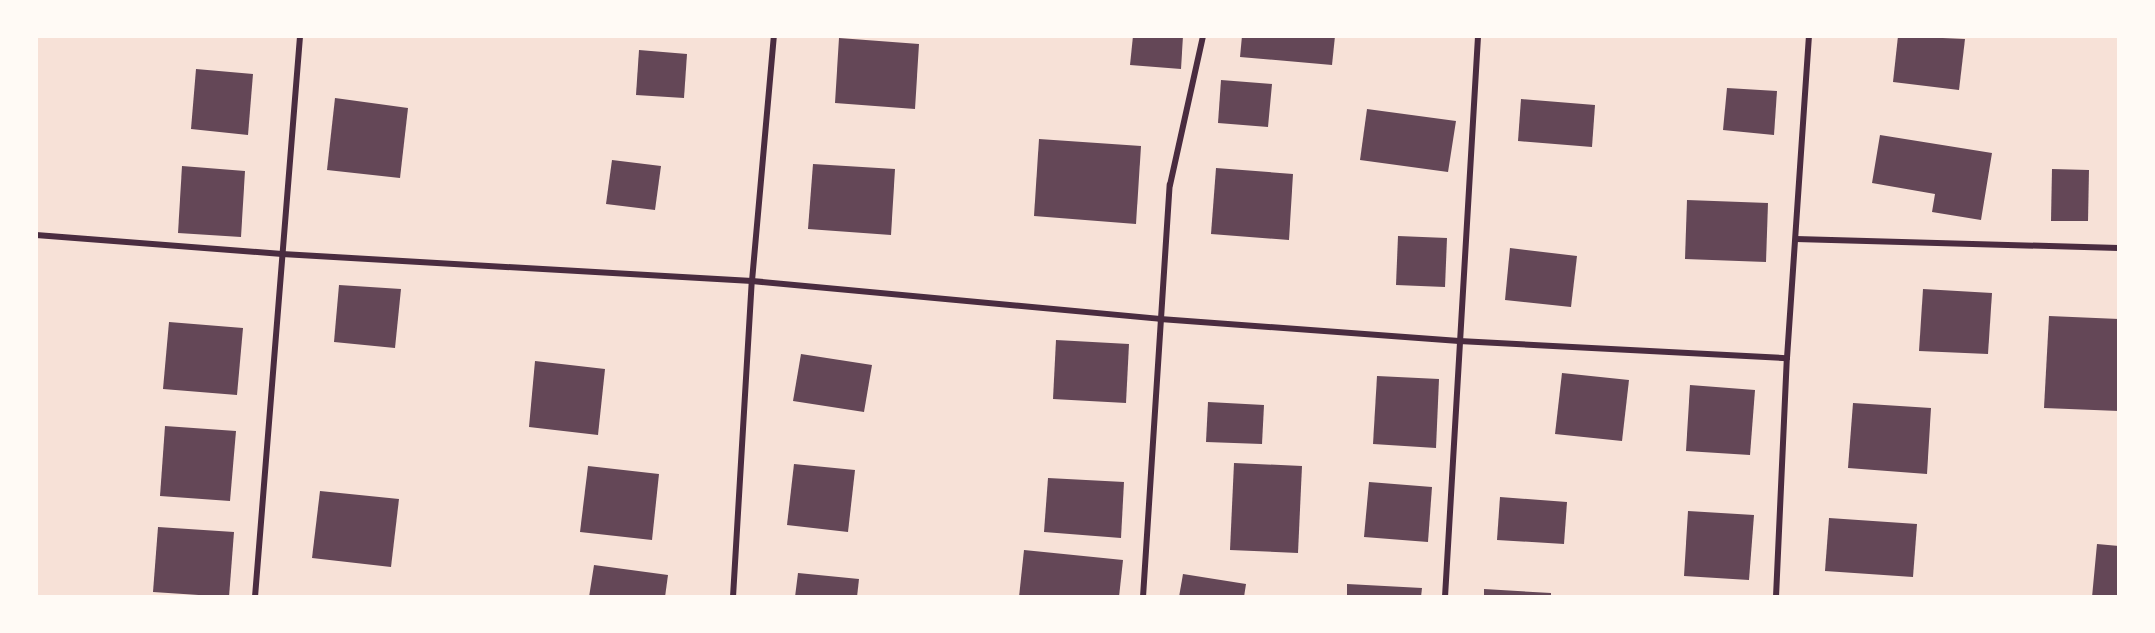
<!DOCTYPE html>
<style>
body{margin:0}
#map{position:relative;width:2155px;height:633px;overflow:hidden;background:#f7e1d7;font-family:"Noto Sans",sans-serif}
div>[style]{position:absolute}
.building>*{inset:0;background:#644757}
.minor>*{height:6px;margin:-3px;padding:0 3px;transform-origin:3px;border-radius:3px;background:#4a2c40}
span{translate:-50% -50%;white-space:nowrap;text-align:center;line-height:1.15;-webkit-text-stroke:4.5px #fffaf5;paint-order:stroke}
.frame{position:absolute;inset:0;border:38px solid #fffaf5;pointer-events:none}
</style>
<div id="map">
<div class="building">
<div style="clip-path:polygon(1133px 36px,1183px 36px,1181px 69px,1130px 65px)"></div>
<div style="clip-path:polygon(1242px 36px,1335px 36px,1332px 65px,1240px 57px)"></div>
<div style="clip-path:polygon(1898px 36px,1965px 39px,1959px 90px,1893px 82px)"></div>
<div style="clip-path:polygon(839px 38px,919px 44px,915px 109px,835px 103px)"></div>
<div style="clip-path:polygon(639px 50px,687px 54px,684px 98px,636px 95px)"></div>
<div style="clip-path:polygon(196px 69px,253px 74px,248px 135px,191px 129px)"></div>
<div style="clip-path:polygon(1221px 80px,1272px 84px,1268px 127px,1218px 123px)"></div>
<div style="clip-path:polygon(1727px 88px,1777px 91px,1774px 135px,1723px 130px)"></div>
<div style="clip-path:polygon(335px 98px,408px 108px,400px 178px,327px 170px)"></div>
<div style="clip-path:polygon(1521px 99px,1595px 105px,1592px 147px,1518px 141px)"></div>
<div style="clip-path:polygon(1367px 109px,1456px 121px,1448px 172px,1360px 160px)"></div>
<div style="clip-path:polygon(1880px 135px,1992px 153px,1981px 220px,1932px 212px,1935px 194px,1872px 183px)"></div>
<div style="clip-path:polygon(1039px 139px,1141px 146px,1136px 224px,1034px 216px)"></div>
<div style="clip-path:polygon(612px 160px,661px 166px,655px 210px,606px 204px)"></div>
<div style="clip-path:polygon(813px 164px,895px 169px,891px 235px,808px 229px)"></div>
<div style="clip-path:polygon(182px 166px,245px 171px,241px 237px,178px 233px)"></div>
<div style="clip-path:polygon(1216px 168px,1293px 174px,1289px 240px,1211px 234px)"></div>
<div style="clip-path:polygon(2052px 169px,2089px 170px,2088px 221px,2051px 221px)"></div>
<div style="clip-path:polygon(1687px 200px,1768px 203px,1766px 262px,1685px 259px)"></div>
<div style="clip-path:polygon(1398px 236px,1447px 238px,1445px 287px,1396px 285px)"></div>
<div style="clip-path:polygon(1510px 248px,1577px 256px,1571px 307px,1505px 300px)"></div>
<div style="clip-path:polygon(339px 285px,401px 289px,395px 348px,334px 342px)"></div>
<div style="clip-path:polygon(1923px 289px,1992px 293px,1988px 354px,1919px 351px)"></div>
<div style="clip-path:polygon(2049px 316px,2119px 319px,2119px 411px,2044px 408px)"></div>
<div style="clip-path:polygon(169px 322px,243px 328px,237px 395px,163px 389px)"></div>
<div style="clip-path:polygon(1056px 340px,1129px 344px,1126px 403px,1053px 399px)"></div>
<div style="clip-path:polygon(801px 354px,872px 365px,864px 412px,793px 401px)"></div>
<div style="clip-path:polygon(535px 361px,605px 369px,598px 435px,529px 427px)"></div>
<div style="clip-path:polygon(1562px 373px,1629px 380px,1622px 441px,1555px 434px)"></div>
<div style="clip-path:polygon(1377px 376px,1439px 379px,1436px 448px,1373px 444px)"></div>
<div style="clip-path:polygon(1690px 385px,1755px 390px,1750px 455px,1686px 451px)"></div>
<div style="clip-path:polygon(1208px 402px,1264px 405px,1262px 444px,1206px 442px)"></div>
<div style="clip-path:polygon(1853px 403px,1931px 408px,1927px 474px,1848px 468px)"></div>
<div style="clip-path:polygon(165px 426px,236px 431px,230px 501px,160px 496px)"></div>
<div style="clip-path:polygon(1234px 463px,1302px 466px,1298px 553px,1230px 550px)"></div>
<div style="clip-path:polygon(794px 464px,855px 470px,848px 532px,787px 525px)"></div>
<div style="clip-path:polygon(588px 466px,659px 474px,652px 540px,580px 532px)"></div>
<div style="clip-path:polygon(1048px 478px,1124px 482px,1121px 538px,1044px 532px)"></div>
<div style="clip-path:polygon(1369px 482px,1432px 487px,1428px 542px,1364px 537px)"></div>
<div style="clip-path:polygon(320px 491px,399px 499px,391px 567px,312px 558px)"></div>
<div style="clip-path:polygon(1500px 497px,1567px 502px,1564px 544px,1497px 540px)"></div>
<div style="clip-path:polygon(1688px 511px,1754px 515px,1749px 580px,1684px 576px)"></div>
<div style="clip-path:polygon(1829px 518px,1917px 524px,1913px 577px,1825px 571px)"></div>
<div style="clip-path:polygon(158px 527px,234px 532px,229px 597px,153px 592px)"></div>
<div style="clip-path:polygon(2097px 544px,2119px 546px,2119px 597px,2092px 597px)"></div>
<div style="clip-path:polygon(1024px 550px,1123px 560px,1119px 597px,1019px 597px)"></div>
<div style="clip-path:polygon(594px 565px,668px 575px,665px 597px,589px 597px)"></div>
<div style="clip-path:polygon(798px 573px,859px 579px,857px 597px,795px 597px)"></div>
<div style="clip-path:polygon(1183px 574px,1246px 584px,1244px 597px,1179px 597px)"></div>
<div style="clip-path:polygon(1347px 584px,1422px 588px,1421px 597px,1347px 597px)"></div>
<div style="clip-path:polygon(1484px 589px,1551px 593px,1551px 597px,1484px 597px)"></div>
</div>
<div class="minor">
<div style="left:36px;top:235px;width:247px;rotate:4.4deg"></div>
<div style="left:282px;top:254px;width:471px;rotate:3.3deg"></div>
<div style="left:752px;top:281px;width:410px;rotate:5.3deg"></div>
<div style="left:1160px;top:319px;width:300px;rotate:4.2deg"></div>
<div style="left:1459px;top:341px;width:328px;rotate:3deg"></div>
<div style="left:1796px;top:239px;width:323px;rotate:1.6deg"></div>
<div style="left:255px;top:597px;width:563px;rotate:-85.41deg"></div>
<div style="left:733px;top:597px;width:317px;rotate:-86.6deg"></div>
<div style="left:752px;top:281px;width:246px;rotate:-84.9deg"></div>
<div style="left:1143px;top:597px;width:413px;rotate:-86.3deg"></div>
<div style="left:1170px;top:185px;width:153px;rotate:-77.5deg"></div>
<div style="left:1445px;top:597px;width:562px;rotate:-86.63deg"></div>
<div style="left:1776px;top:597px;width:239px;rotate:-87.4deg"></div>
<div style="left:1787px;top:358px;width:323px;rotate:-86.1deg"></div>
</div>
<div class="frame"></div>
</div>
